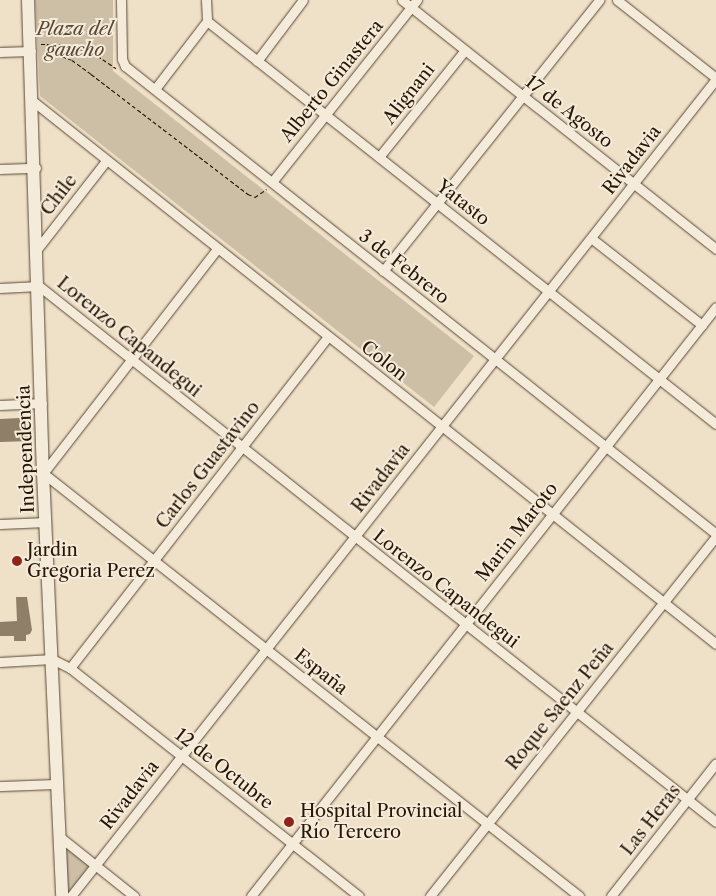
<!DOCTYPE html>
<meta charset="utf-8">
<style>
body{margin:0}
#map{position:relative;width:716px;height:896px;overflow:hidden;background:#efe0c8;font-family:"Libre Caslon Text",serif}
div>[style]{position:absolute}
.green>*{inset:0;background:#cdbea6}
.building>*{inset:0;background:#8f7f69}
.path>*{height:1px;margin-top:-0.5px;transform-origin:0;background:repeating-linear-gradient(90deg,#261602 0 4px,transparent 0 6.5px)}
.roads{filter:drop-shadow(0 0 1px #584834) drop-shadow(0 0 1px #584834)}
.minor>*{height:9px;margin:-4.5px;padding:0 4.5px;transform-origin:4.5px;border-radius:4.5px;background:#f5ebdb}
.secondary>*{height:12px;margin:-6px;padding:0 6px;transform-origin:6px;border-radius:6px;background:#f5ebdb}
.dots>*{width:14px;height:14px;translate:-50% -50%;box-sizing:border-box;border:2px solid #f5ebdb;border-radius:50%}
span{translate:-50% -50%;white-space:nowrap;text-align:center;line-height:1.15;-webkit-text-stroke:4px #f5ebdb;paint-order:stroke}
.park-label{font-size:18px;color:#584833;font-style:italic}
.street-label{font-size:18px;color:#261602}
.poi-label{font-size:18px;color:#261602}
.left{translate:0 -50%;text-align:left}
</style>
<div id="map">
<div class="green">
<div style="clip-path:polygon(35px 0,113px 0,113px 71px,474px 356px,434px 407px,40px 96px)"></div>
<div style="clip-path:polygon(62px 842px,92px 866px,69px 896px,64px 896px)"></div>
</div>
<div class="building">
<div style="clip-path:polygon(19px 413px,29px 413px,30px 441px,0 442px,0 419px,19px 418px)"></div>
<div style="clip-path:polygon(16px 597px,27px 597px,32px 630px,30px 634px,26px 635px,26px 641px,14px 641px,14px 636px,0 636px,0 622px,17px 621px)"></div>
</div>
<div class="path">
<div style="left:41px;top:44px;width:18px"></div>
<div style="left:59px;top:44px;width:34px;rotate:14deg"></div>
<div style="left:92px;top:52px;width:29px;rotate:34deg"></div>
<div style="left:47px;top:44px;width:9px;rotate:69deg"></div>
<div style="left:50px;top:52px;width:23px;rotate:20deg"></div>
<div style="left:72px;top:60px;width:24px;rotate:36deg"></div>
<div style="left:91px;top:74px;width:198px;rotate:37.4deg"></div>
<div style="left:248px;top:194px;width:8px;rotate:23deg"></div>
<div style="left:255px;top:197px;width:14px;rotate:-34deg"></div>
</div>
<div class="roads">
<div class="minor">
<div style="left:121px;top:0;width:59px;rotate:89deg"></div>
<div style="left:122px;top:59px;width:8px;rotate:67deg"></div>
<div style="left:125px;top:66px;width:754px;rotate:38.37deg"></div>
<div style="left:206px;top:0;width:21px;rotate:87deg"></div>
<div style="left:207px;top:21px;width:649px;rotate:38.37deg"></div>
<div style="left:402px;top:0;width:401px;rotate:38.4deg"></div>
<div style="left:617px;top:0;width:126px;rotate:38.2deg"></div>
<div style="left:0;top:52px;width:31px;rotate:-2deg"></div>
<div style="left:257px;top:61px;width:76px;rotate:-53deg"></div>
<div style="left:155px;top:89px;width:86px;rotate:-52.6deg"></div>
<div style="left:34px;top:102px;width:871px;rotate:38.47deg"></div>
<div style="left:379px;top:157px;width:137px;rotate:-51.2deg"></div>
<div style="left:0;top:169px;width:36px;rotate:-2deg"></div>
<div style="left:272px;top:182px;width:233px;rotate:-51.5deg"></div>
<div style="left:591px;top:238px;width:141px;rotate:38.1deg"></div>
<div style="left:38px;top:248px;width:110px;rotate:-52deg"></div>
<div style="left:217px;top:249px;width:284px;rotate:127.8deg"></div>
<div style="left:43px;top:473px;width:683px;rotate:38.28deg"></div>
<div style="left:383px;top:271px;width:347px;rotate:-51.4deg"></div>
<div style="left:0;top:288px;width:39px;rotate:-3deg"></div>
<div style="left:39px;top:286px;width:863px;rotate:38.37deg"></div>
<div style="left:0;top:405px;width:42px;rotate:-2.7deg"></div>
<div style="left:0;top:524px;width:46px;rotate:-2.5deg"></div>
<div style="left:0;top:662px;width:52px;rotate:-3.3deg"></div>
<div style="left:52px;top:659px;width:20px;rotate:27deg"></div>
<div style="left:70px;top:668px;width:420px;rotate:-52.1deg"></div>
<div style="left:70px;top:668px;width:368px;rotate:38.3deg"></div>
<div style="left:0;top:786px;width:57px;rotate:-2deg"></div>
<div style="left:60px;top:837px;width:95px;rotate:38.6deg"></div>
<div style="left:71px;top:896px;width:1041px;rotate:-51.71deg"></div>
<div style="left:251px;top:896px;width:750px;rotate:-51.71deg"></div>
<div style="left:430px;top:896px;width:459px;rotate:-51.5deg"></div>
<div style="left:611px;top:896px;width:169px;rotate:-51.7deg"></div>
</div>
<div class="secondary">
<div style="left:28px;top:0;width:473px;rotate:88.2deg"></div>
<div style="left:43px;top:473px;width:423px;rotate:87.4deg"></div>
</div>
</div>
<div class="dots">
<div style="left:17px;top:561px;background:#8f2418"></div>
<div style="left:289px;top:822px;background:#8f2418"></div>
</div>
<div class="park-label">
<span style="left:75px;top:40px">Plaza del<br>gaucho</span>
</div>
<div class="street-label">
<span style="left:332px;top:81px;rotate:-51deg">Alberto Ginastera</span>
<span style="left:409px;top:94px;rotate:-52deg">Alignani</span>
<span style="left:569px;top:112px;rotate:38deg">17 de Agosto</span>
<span style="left:632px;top:160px;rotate:-52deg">Rivadavia</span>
<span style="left:59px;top:195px;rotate:-52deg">Chile</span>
<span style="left:463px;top:203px;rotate:38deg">Yatasto</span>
<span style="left:404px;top:267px;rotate:38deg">3 de Febrero</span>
<span style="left:129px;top:337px;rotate:39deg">Lorenzo Capandegui</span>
<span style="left:384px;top:361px;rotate:38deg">Colon</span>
<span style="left:26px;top:449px;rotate:-92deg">Independencia</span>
<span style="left:208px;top:465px;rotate:-52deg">Carlos Guastavino</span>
<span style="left:381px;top:478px;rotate:-52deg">Rivadavia</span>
<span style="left:517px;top:532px;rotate:-52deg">Marin Maroto</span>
<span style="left:446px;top:589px;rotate:38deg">Lorenzo Capandegui</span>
<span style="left:321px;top:672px;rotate:38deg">España</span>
<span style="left:560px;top:706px;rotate:-51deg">Roque Saenz Peña</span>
<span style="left:224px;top:769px;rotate:38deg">12 de Octubre</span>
<span style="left:130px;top:795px;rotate:-52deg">Rivadavia</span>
<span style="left:651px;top:820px;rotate:-52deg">Las Heras</span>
</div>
<div class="poi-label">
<span class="left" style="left:27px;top:561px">Jardin<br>Gregoria Perez</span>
<span class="left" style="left:300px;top:822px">Hospital Provincial<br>Río Tercero</span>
</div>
</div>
